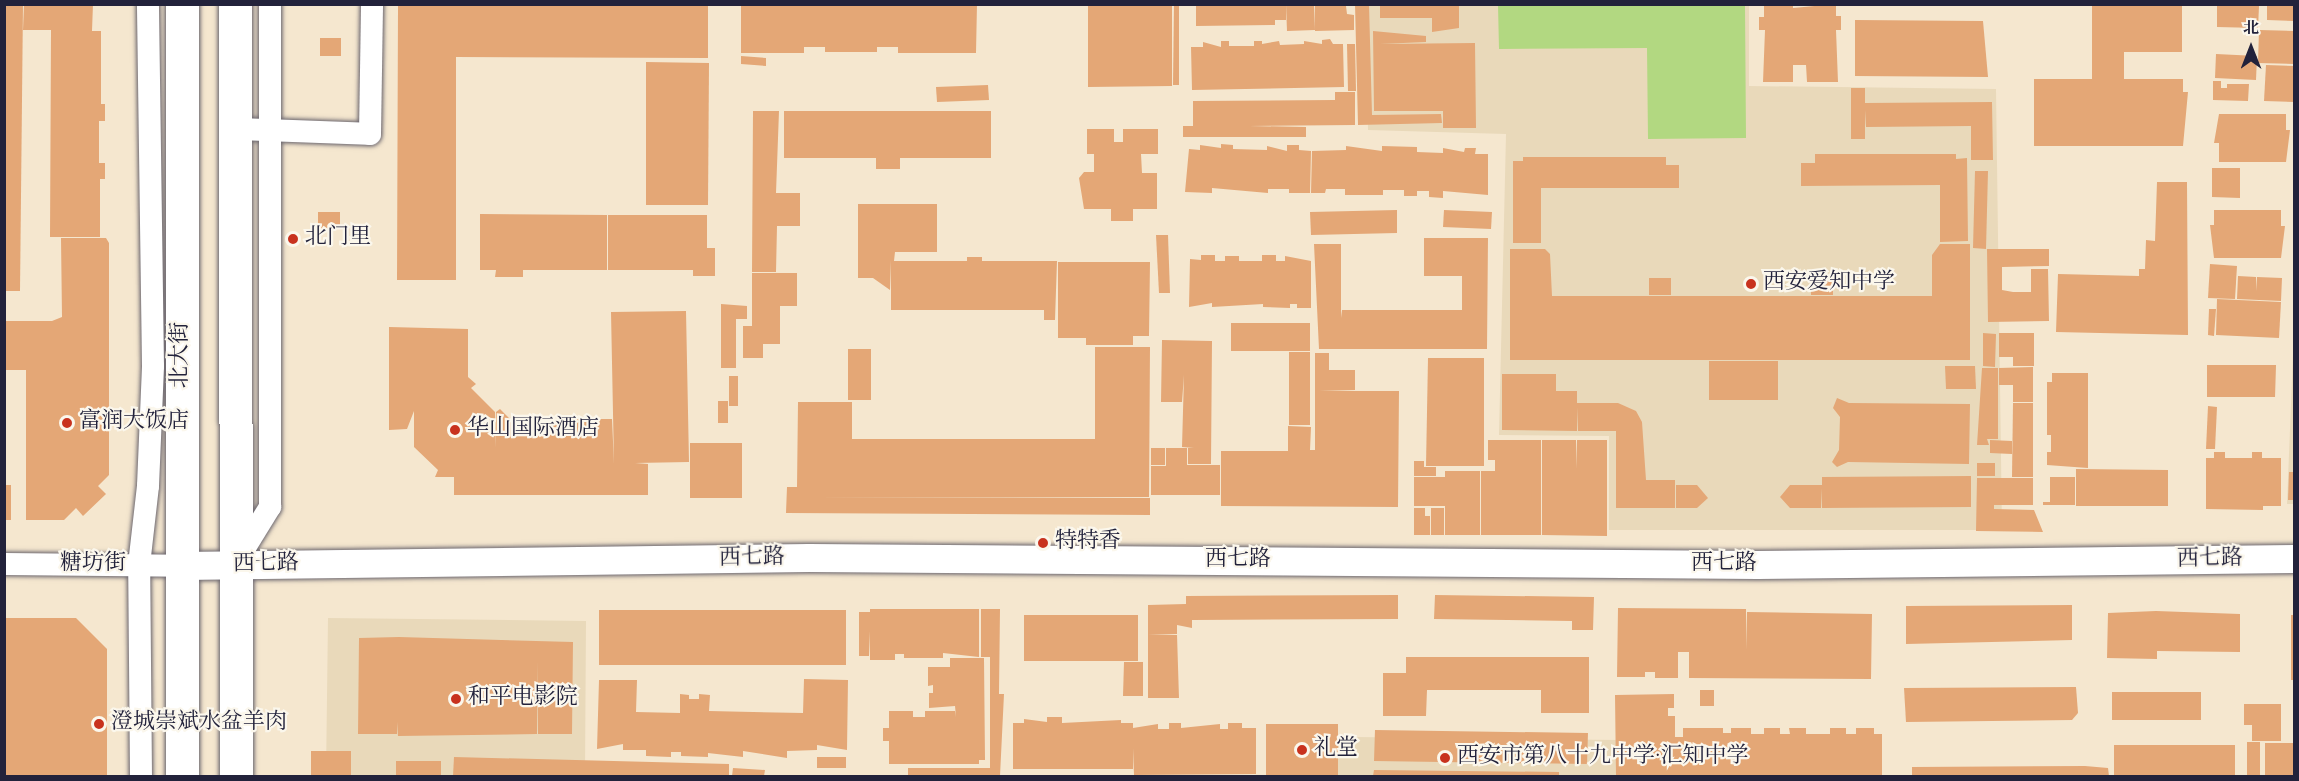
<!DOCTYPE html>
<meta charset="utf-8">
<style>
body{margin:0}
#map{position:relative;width:2299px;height:781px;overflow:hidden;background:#f5e7cf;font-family:"Sorts Mill Goudy","Noto Serif SC",serif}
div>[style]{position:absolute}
.built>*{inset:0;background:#e9d9ba}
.green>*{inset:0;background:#b2d881}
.building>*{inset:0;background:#e4a776}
.roads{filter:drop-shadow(0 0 2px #6c676f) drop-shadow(0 0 2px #6c676f)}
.minor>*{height:22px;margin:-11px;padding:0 11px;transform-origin:11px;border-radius:11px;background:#fff}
.tertiary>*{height:28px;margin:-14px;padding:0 14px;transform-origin:14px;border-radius:14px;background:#fff}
.primary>*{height:33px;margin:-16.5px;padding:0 16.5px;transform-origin:16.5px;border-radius:16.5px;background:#fff}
.dots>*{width:16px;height:16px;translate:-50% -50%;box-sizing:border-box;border:3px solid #fbf7ec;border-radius:50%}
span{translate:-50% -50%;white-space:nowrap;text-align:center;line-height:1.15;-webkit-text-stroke:4.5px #fbf7ec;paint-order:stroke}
.poi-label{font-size:22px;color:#22223b}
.left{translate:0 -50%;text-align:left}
.street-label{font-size:22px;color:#22223b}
.frame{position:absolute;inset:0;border:6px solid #22223b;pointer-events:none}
.north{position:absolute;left:2221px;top:18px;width:60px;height:60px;-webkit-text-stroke:4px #fbf7ec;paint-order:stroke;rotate:0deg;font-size:16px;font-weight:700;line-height:24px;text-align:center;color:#22223b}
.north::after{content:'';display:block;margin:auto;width:21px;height:27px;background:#22223b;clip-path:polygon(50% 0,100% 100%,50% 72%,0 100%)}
</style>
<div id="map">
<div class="built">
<div style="clip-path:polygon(1366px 5px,1749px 5px,1749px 86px,1996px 89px,2002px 530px,1609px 530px,1609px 436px,1499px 435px,1506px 134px,1368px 130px)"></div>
<div style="clip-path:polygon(2294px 329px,2294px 504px,2287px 504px)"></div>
<div style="clip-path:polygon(328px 618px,586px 621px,585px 775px,769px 776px,326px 776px)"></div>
<div style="clip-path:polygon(1270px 736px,1621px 740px,1620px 776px,1270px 776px)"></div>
</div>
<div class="green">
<div style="clip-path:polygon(1498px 5px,1745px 5px,1746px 138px,1648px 139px,1647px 48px,1499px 49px)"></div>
</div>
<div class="building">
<div style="clip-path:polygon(4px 4px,23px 4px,20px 291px,4px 291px)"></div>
<div style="clip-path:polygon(24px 4px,93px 4px,92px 31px,101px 31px,101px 104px,105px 104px,105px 121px,99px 121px,99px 163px,105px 163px,105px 179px,100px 179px,100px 237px,50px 237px,51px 30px,23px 30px)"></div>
<div style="clip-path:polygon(741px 4px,977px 4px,976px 53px,898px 53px,898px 47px,877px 47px,877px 52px,825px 52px,825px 47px,804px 47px,804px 53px,741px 53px)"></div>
<div style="clip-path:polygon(1088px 4px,1172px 4px,1172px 86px,1088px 87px)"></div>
<div style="clip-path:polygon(1174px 4px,1179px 4px,1179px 85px,1173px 85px)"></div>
<div style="clip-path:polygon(1196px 4px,1286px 4px,1286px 20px,1275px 20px,1275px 25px,1196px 26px)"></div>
<div style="clip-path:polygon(1286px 4px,1314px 4px,1315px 30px,1287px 31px)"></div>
<div style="clip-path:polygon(1315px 4px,1346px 6px,1347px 14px,1354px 15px,1354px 30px,1315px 31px)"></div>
<div style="clip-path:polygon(1355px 4px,1369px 4px,1372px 115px,1441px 114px,1442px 123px,1358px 125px)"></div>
<div style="clip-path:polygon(1380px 4px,1459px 4px,1459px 28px,1432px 32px,1432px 18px,1380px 18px)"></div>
<div style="clip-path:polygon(1764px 4px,1793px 4px,1793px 8px,1836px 4px,1836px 16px,1841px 16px,1841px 30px,1836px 30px,1838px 82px,1807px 82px,1806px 65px,1793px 65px,1793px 82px,1763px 82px,1765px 30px,1759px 30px,1759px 17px,1764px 17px)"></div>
<div style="clip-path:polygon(2092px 4px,2182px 4px,2182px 52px,2124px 52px,2124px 79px,2183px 79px,2183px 92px,2188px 92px,2183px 146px,2034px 146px,2034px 79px,2092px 79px)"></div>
<div style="clip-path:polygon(2267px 4px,2294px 4px,2294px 21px,2267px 20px)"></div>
<div style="clip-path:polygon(398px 5px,708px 5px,708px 58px,456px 57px,456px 280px,397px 280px)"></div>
<div style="clip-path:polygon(2217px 5px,2259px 6px,2258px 28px,2217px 27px)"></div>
<div style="clip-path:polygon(1855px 20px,1983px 21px,1988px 77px,1855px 76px)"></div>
<div style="clip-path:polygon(2259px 30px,2294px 31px,2294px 64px,2258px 63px)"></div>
<div style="clip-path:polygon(1373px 31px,1426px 36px,1426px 42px,1380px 44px,1475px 43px,1476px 128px,1443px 128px,1443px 111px,1374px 111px)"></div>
<div style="clip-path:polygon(320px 38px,341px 38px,341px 56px,320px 56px)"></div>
<div style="clip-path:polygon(1330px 39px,1333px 44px,1343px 44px,1344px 87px,1192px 90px,1191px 47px,1203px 47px,1203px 42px,1221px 47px,1221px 41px,1229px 41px,1229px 46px,1254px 46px,1254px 41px,1262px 41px,1262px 44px,1279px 41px,1280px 45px,1304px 44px,1304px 41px,1322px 44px,1322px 40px)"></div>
<div style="clip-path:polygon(1347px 44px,1355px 44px,1356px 91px,1348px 91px)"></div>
<div style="clip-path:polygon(2216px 54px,2257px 56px,2256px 80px,2215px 78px)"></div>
<div style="clip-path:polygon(741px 56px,766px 58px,766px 66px,741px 64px)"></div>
<div style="clip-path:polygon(646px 62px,709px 63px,708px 205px,646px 205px)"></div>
<div style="clip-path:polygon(2266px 65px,2294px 66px,2294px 102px,2264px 101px)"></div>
<div style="clip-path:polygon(2213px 81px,2221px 81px,2221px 88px,2227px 88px,2227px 84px,2249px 84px,2248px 101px,2213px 100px)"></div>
<div style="clip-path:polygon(988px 85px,989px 100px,937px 102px,936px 87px)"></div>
<div style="clip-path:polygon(1851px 88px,1865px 88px,1865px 103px,1992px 102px,1993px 160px,1971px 160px,1971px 126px,1866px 127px,1865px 110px,1865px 139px,1851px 139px)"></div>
<div style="clip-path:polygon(1335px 92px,1355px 92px,1355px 125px,1249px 126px,1306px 127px,1306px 137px,1183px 137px,1183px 126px,1193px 126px,1193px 101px,1335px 100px)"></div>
<div style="clip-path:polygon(753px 111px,779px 111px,776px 193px,800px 193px,800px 226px,777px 226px,776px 272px,752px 272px)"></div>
<div style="clip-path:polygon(784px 111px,991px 111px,991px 158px,900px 158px,900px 169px,876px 169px,876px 158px,784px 158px)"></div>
<div style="clip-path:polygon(2219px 114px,2286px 114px,2286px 130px,2290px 130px,2286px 162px,2219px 162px,2219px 143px,2214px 143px)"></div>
<div style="clip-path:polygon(1087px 129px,1114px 129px,1114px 142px,1123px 142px,1123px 129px,1158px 129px,1158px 154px,1141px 154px,1142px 173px,1157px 173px,1157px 209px,1133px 209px,1133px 221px,1111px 221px,1111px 209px,1084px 209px,1079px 178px,1084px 172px,1094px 172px,1094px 154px,1087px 154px)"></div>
<div style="clip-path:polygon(1221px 144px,1233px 145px,1233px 149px,1267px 150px,1267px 146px,1287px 151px,1287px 145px,1299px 145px,1299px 150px,1311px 151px,1310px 193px,1289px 193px,1289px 189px,1268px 189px,1268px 193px,1212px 188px,1212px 193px,1185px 192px,1189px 149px,1200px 150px,1200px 145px,1221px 148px)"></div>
<div style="clip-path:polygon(1346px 146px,1382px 151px,1382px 146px,1417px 147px,1417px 152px,1443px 153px,1443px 148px,1464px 152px,1465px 148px,1476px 148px,1475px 154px,1488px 154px,1488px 195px,1443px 191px,1443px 198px,1429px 197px,1429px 191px,1417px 191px,1417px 196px,1404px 196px,1404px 190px,1383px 190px,1383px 195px,1345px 195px,1345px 189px,1326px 189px,1325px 193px,1311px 193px,1312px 151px,1346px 150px)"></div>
<div style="clip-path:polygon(1815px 154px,1956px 154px,1956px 159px,1967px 158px,1968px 241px,1940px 242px,1940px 185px,1801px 186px,1801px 163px,1815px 163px)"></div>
<div style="clip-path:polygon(1523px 157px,1666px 157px,1666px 165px,1679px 165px,1679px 188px,1541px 188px,1541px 243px,1513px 243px,1513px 161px,1523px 161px)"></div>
<div style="clip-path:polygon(2212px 168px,2240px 168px,2240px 198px,2212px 197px)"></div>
<div style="clip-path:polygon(1975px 171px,1988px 171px,1986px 249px,1973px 248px)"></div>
<div style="clip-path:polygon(2157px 182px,2187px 182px,2188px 335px,2056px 332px,2058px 274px,2139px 276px,2139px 269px,2145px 269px,2146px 240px,2155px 241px)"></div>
<div style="clip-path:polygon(858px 204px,937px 204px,937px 252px,895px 252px,894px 261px,967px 261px,967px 257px,982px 257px,982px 261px,1057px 261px,1055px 320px,1044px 320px,1044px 310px,891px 310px,891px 260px,890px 290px,873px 278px,858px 278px)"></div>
<div style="clip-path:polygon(1397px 210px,1397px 233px,1311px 235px,1310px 212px)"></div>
<div style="clip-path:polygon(1444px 210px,1492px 212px,1491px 229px,1443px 227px)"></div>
<div style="clip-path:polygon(2214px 210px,2281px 210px,2281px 226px,2285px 226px,2281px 258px,2214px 258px,2210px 225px,2214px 225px)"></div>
<div style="clip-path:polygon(318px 212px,340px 212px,340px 229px,318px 229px)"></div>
<div style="clip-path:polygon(480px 214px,607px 215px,607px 270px,523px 270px,523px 277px,495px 277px,496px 270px,480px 270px)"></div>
<div style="clip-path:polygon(608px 215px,707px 215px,707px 248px,715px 248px,715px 276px,693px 276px,693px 270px,608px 270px)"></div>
<div style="clip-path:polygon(1156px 235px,1168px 235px,1170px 293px,1159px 293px)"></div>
<div style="clip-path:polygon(61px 238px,106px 238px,109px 243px,109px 475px,98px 486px,106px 494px,83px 516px,76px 508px,64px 520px,26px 520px,26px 370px,4px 370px,4px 321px,52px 321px,62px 317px)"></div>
<div style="clip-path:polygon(1424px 238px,1488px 238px,1487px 349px,1319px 349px,1314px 244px,1341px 244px,1341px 318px,1342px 310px,1462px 310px,1462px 276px,1424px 276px)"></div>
<div style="clip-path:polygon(1940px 244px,1970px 244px,1970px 360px,1510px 360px,1510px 249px,1545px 249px,1550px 254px,1552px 296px,1932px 296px,1932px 255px)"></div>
<div style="clip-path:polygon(1987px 249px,2049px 249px,2049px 266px,2002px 267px,2002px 290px,2013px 292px,2031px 292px,2031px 269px,2048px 269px,2049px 321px,1988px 322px)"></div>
<div style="clip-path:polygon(1201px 255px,1215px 255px,1215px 261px,1225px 261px,1225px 256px,1239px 256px,1239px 261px,1262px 261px,1262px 255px,1276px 255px,1276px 261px,1285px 261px,1285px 256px,1311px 261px,1311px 308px,1297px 308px,1297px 304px,1290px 304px,1290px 308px,1263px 307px,1263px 304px,1212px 307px,1212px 303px,1189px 307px,1190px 259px,1201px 260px)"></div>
<div style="clip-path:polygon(1058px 262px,1150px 262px,1149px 336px,1133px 336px,1133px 345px,1086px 345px,1086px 338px,1058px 338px)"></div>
<div style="clip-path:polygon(2210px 264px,2237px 266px,2235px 299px,2208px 298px)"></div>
<div style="clip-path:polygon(752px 273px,797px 273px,797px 306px,780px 306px,780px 344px,763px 344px,763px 358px,743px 358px,743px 326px,752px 326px)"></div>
<div style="clip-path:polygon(2238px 276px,2256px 277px,2257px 291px,2257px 277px,2282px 278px,2281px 301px,2237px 299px)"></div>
<div style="clip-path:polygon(1649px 278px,1671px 278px,1671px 295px,1649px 295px)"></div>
<div style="clip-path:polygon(1811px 280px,1833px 280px,1833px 295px,1811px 295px)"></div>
<div style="clip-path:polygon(2217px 299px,2281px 302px,2279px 338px,2216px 335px)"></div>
<div style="clip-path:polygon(721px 304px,747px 306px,747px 319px,736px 319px,736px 368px,721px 368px)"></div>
<div style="clip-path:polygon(2209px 309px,2216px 309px,2214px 336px,2208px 335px)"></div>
<div style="clip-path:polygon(686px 311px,689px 462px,635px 463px,648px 464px,648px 495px,454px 495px,454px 477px,435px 477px,438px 470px,414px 447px,414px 411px,407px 429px,389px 430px,389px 327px,468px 329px,468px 377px,476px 384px,471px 388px,495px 412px,495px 448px,496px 412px,500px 409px,510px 419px,612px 419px,614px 464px,611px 312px)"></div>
<div style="clip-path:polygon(1231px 323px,1310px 323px,1310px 351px,1231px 351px)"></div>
<div style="clip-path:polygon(1983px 333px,1996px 334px,1995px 367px,1983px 366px)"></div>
<div style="clip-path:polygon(1999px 333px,2034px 333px,2034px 366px,2013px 366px,2013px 357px,1999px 357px)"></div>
<div style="clip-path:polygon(1162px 340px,1212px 341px,1211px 464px,1188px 464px,1188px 448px,1194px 448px,1182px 447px,1184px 375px,1182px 402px,1161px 402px)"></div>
<div style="clip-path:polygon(1095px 347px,1150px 347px,1149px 497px,811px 497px,1150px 498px,1150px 515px,786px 513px,787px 487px,797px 487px,798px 402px,852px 402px,852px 439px,1095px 439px)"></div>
<div style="clip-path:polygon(848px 349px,871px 349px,871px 400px,848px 400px)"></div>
<div style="clip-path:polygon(1289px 352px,1310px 352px,1310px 425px,1289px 425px)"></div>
<div style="clip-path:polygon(1315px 353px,1329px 353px,1329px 370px,1355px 370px,1355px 390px,1319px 391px,1399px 391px,1398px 507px,1221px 506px,1221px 451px,1288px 451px,1288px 426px,1311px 427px,1310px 450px,1315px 450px)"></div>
<div style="clip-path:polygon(1428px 358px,1484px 358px,1484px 466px,1426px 466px)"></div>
<div style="clip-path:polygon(1709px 361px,1778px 361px,1778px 400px,1709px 400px)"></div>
<div style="clip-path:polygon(2207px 365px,2276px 365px,2275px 397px,2207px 397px)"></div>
<div style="clip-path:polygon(1945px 366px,1975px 366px,1976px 389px,1946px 389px)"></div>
<div style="clip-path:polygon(2033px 367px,2033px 402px,2013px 402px,2013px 385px,1999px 385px,1999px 368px)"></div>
<div style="clip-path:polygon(1982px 368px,1998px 368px,1998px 439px,1987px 439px,1989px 445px,1977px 445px)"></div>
<div style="clip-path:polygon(2052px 373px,2088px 373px,2088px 468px,2047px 465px,2047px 452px,2051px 452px,2051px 435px,2047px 435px,2047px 382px,2052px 382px)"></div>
<div style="clip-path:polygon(1502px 374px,1556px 374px,1556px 391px,1577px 391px,1577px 403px,1618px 403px,1636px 411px,1642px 422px,1646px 480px,1675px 480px,1675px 508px,1616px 508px,1616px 431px,1578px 431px,1578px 407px,1577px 431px,1502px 430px)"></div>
<div style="clip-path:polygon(729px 376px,738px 376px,738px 406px,729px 406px)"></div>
<div style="clip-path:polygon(1837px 398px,1849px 403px,1970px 404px,1969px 464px,1848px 462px,1837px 467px,1832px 462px,1839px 450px,1840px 417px,1833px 408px)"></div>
<div style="clip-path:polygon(718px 401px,728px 401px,728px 423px,718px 423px)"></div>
<div style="clip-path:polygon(2013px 403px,2033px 403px,2033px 477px,2012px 477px)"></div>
<div style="clip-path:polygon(2208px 406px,2217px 407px,2215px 449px,2206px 449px)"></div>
<div style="clip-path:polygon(1488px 440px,1541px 440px,1541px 535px,1481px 535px,1481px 471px,1495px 471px,1495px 460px,1488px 460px)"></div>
<div style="clip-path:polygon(1542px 440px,1576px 440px,1577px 469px,1577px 440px,1607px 440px,1607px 536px,1542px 535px)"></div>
<div style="clip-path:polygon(1990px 440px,2012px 441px,2012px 454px,1990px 453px)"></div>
<div style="clip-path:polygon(690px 443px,742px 443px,742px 498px,690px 498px)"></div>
<div style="clip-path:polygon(1151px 448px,1165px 448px,1165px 465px,1151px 465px)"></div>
<div style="clip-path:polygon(1166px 448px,1187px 448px,1187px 465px,1220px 465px,1220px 495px,1151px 495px,1151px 466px,1166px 466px)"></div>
<div style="clip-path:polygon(2214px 452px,2225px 452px,2225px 458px,2252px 458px,2252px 452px,2262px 452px,2262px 458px,2281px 458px,2281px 506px,2263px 506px,2263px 510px,2206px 509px,2206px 458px,2214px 458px)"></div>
<div style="clip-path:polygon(1414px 461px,1424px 461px,1424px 467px,1436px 467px,1436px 476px,1414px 476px)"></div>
<div style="clip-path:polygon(1977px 463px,1995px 463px,1995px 476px,1977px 476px)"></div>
<div style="clip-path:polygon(2076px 469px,2168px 470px,2168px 506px,2076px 506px)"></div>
<div style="clip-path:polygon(1445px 471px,1480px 471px,1480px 535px,1445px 535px,1445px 506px,1414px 506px,1414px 477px,1445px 477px)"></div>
<div style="clip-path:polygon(2289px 472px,2294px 472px,2294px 500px,2288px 500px)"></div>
<div style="clip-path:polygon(1971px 476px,1971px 507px,1822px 508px,1822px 488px,1821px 508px,1790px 508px,1780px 497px,1790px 485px,1822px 485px,1822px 477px)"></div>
<div style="clip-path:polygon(2050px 477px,2075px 477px,2075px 505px,2043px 505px,2043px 502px,2050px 502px)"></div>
<div style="clip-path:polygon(1977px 478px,2033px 478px,2033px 505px,1994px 505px,1994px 509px,2034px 510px,2043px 532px,1976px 531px)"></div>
<div style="clip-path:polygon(4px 485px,11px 485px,11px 520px,4px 520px)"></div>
<div style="clip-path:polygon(1676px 485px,1697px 485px,1708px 498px,1697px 508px,1676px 508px)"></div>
<div style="clip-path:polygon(1414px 508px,1425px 508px,1425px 516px,1430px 516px,1430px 535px,1414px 535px)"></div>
<div style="clip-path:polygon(1431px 508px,1444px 508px,1444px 535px,1431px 535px)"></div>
<div style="clip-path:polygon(1398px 595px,1398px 619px,1192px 620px,1192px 628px,1177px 625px,1177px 634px,1148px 635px,1148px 605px,1186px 604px,1186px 596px)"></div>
<div style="clip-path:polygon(1435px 595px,1594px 597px,1593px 630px,1572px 630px,1572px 621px,1434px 619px)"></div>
<div style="clip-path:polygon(2072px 605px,2072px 640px,1906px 644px,1906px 606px)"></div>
<div style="clip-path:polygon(1618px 608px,1746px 609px,1746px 650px,1747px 612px,1872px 614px,1871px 679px,1689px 678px,1689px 652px,1678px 652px,1678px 678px,1655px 678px,1655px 672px,1645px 672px,1645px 677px,1617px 677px)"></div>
<div style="clip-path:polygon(870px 609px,979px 609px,979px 657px,943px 653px,943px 658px,904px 658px,904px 654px,895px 654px,895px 660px,870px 660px,870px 631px,869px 656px,859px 656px,859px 612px,870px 612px)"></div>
<div style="clip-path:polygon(981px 609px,1000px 609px,999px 694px,1004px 694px,1000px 776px,908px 776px,908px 768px,990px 768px,990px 657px,981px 657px)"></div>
<div style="clip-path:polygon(599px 610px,846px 610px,846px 665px,599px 665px)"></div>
<div style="clip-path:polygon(2156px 611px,2240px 614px,2240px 652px,2157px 651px,2157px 659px,2107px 658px,2108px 613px)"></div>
<div style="clip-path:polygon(1024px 615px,1138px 615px,1138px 661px,1024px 661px)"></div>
<div style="clip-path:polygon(2291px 615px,2294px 615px,2294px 680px,2291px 680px)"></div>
<div style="clip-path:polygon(4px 618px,76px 618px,107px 649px,107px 776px,4px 776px)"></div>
<div style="clip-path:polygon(1148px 635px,1177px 635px,1179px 698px,1148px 698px)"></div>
<div style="clip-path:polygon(399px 637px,573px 642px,572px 734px,538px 734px,538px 661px,537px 734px,398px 736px,397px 722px,397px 734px,358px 734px,359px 638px)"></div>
<div style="clip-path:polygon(1406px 657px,1589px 657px,1589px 713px,1541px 713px,1541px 690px,1427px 690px,1426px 716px,1383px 716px,1383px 673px,1406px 673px)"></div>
<div style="clip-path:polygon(950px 658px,984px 658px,985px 760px,979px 760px,979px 764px,889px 764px,889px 741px,883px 741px,883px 728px,889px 728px,889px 711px,913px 711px,913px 717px,925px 717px,925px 711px,955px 711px,956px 717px,955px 706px,929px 708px,929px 693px,933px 693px,933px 685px,928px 686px,928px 667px,950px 667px)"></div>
<div style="clip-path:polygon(1124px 662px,1143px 662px,1143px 696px,1123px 696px)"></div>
<div style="clip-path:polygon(804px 679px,848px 680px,847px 750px,817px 745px,817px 750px,787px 751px,787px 758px,743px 751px,743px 757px,708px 753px,708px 757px,681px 756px,681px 752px,671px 752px,671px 757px,646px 756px,646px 750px,623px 750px,623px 744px,597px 749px,599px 680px,637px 680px,636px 712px,680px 713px,680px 694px,689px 695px,689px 699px,699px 699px,699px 694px,710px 695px,709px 711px,803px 713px)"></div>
<div style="clip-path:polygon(2076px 687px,2078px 713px,2072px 720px,1906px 722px,1904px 688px)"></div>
<div style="clip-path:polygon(1700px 690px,1714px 690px,1714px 706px,1700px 706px)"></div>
<div style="clip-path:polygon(2112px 692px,2201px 692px,2201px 720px,2112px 720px)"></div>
<div style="clip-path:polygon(1674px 694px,1674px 708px,1668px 708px,1668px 716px,1675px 716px,1675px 737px,1683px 737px,1683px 728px,1723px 728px,1723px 733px,1731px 733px,1731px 728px,1751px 728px,1751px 734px,1764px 734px,1764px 728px,1780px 728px,1780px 734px,1790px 734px,1789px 728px,1806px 728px,1806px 734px,1830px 734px,1830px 728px,1846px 728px,1846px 734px,1856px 734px,1856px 728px,1874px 728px,1874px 734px,1882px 734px,1882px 776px,1616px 776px,1615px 695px)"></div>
<div style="clip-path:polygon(2244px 704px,2281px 704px,2281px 741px,2252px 741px,2252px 725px,2244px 725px)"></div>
<div style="clip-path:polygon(1047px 717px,1062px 717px,1062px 723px,1121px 720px,1121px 723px,1133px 723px,1133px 728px,1158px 724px,1158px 729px,1169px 729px,1169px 723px,1181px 723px,1181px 728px,1220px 724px,1220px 729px,1228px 729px,1228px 723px,1242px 723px,1242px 728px,1256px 728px,1256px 774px,1134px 775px,1133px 748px,1133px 769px,1013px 769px,1013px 723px,1024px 723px,1024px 719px,1047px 722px)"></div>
<div style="clip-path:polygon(1266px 724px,1338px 724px,1338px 776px,1266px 776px)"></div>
<div style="clip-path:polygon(1375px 730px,1588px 733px,1587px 764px,1374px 761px)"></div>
<div style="clip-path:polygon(2247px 742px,2260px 742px,2260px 776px,2247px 776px)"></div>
<div style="clip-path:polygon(2265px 743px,2294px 743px,2294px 776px,2265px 776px)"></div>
<div style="clip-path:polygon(2114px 745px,2235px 745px,2235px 776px,2114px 776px)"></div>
<div style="clip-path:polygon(311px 751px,351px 751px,351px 776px,311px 776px)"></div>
<div style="clip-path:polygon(454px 757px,729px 764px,729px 776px,453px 776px)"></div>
<div style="clip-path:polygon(817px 757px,846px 757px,846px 768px,817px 768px)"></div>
<div style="clip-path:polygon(396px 761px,441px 761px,441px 776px,396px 776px)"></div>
<div style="clip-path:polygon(2085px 766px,2108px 768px,2109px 776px,1912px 776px,1912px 767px)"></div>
<div style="clip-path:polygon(733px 768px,765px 770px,764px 776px,732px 776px)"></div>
<div style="clip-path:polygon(1374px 770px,1559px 772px,1559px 776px,1373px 776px)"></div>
</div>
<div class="roads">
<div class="minor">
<div style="left:236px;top:129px;width:134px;rotate:2.1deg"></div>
<div style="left:370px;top:134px;width:130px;rotate:-89.1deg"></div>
<div style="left:236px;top:562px;width:65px;rotate:-58.3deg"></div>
<div style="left:270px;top:507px;width:503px;rotate:-90deg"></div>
<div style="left:4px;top:564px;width:178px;rotate:0.6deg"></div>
<div style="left:141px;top:776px;width:211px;rotate:-90.5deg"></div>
<div style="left:139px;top:565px;width:80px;rotate:-83.5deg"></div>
<div style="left:148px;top:486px;width:120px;rotate:-87.6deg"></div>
<div style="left:153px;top:366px;width:362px;rotate:-90.8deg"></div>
</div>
<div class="tertiary">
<div style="left:182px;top:566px;width:627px;rotate:-0.73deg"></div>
<div style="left:809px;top:558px;width:949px;rotate:0.42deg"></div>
<div style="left:1758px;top:565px;width:536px;rotate:-0.64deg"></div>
</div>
<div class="primary">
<div style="left:235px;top:4px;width:772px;rotate:89.93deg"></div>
<div style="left:182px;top:776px;width:772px;rotate:-90deg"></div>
</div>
</div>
<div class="dots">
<div style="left:293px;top:239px;background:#c8321e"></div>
<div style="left:1751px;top:284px;background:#c8321e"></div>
<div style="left:67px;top:423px;background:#c8321e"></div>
<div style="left:455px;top:430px;background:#c8321e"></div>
<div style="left:1043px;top:543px;background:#c8321e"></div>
<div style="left:456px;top:699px;background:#c8321e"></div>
<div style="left:99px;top:724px;background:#c8321e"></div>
<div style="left:1302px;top:750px;background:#c8321e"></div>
<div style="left:1445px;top:758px;background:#c8321e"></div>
</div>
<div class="poi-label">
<span class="left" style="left:305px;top:239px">北门里</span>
<span class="left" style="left:1763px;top:284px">西安爱知中学</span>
<span class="left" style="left:79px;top:423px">富润大饭店</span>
<span class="left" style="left:467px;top:430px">华山国际酒店</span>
<span class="left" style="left:1055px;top:543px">特特香</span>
<span class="left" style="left:468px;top:699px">和平电影院</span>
<span class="left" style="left:111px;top:724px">澄城崇斌水盆羊肉</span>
<span class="left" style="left:1314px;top:750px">礼堂</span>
<span class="left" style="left:1457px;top:758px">西安市第八十九中学·汇知中学</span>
</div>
<div class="street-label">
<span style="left:182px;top:355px;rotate:-90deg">北大街</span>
<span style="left:752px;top:559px;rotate:-1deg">西七路</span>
<span style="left:2210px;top:560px;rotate:-1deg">西七路</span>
<span style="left:1238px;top:561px">西七路</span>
<span style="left:93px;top:565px">糖坊街</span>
<span style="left:266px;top:565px;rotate:-1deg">西七路</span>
<span style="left:1724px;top:565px">西七路</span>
</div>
<div class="frame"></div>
<div class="north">北</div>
</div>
